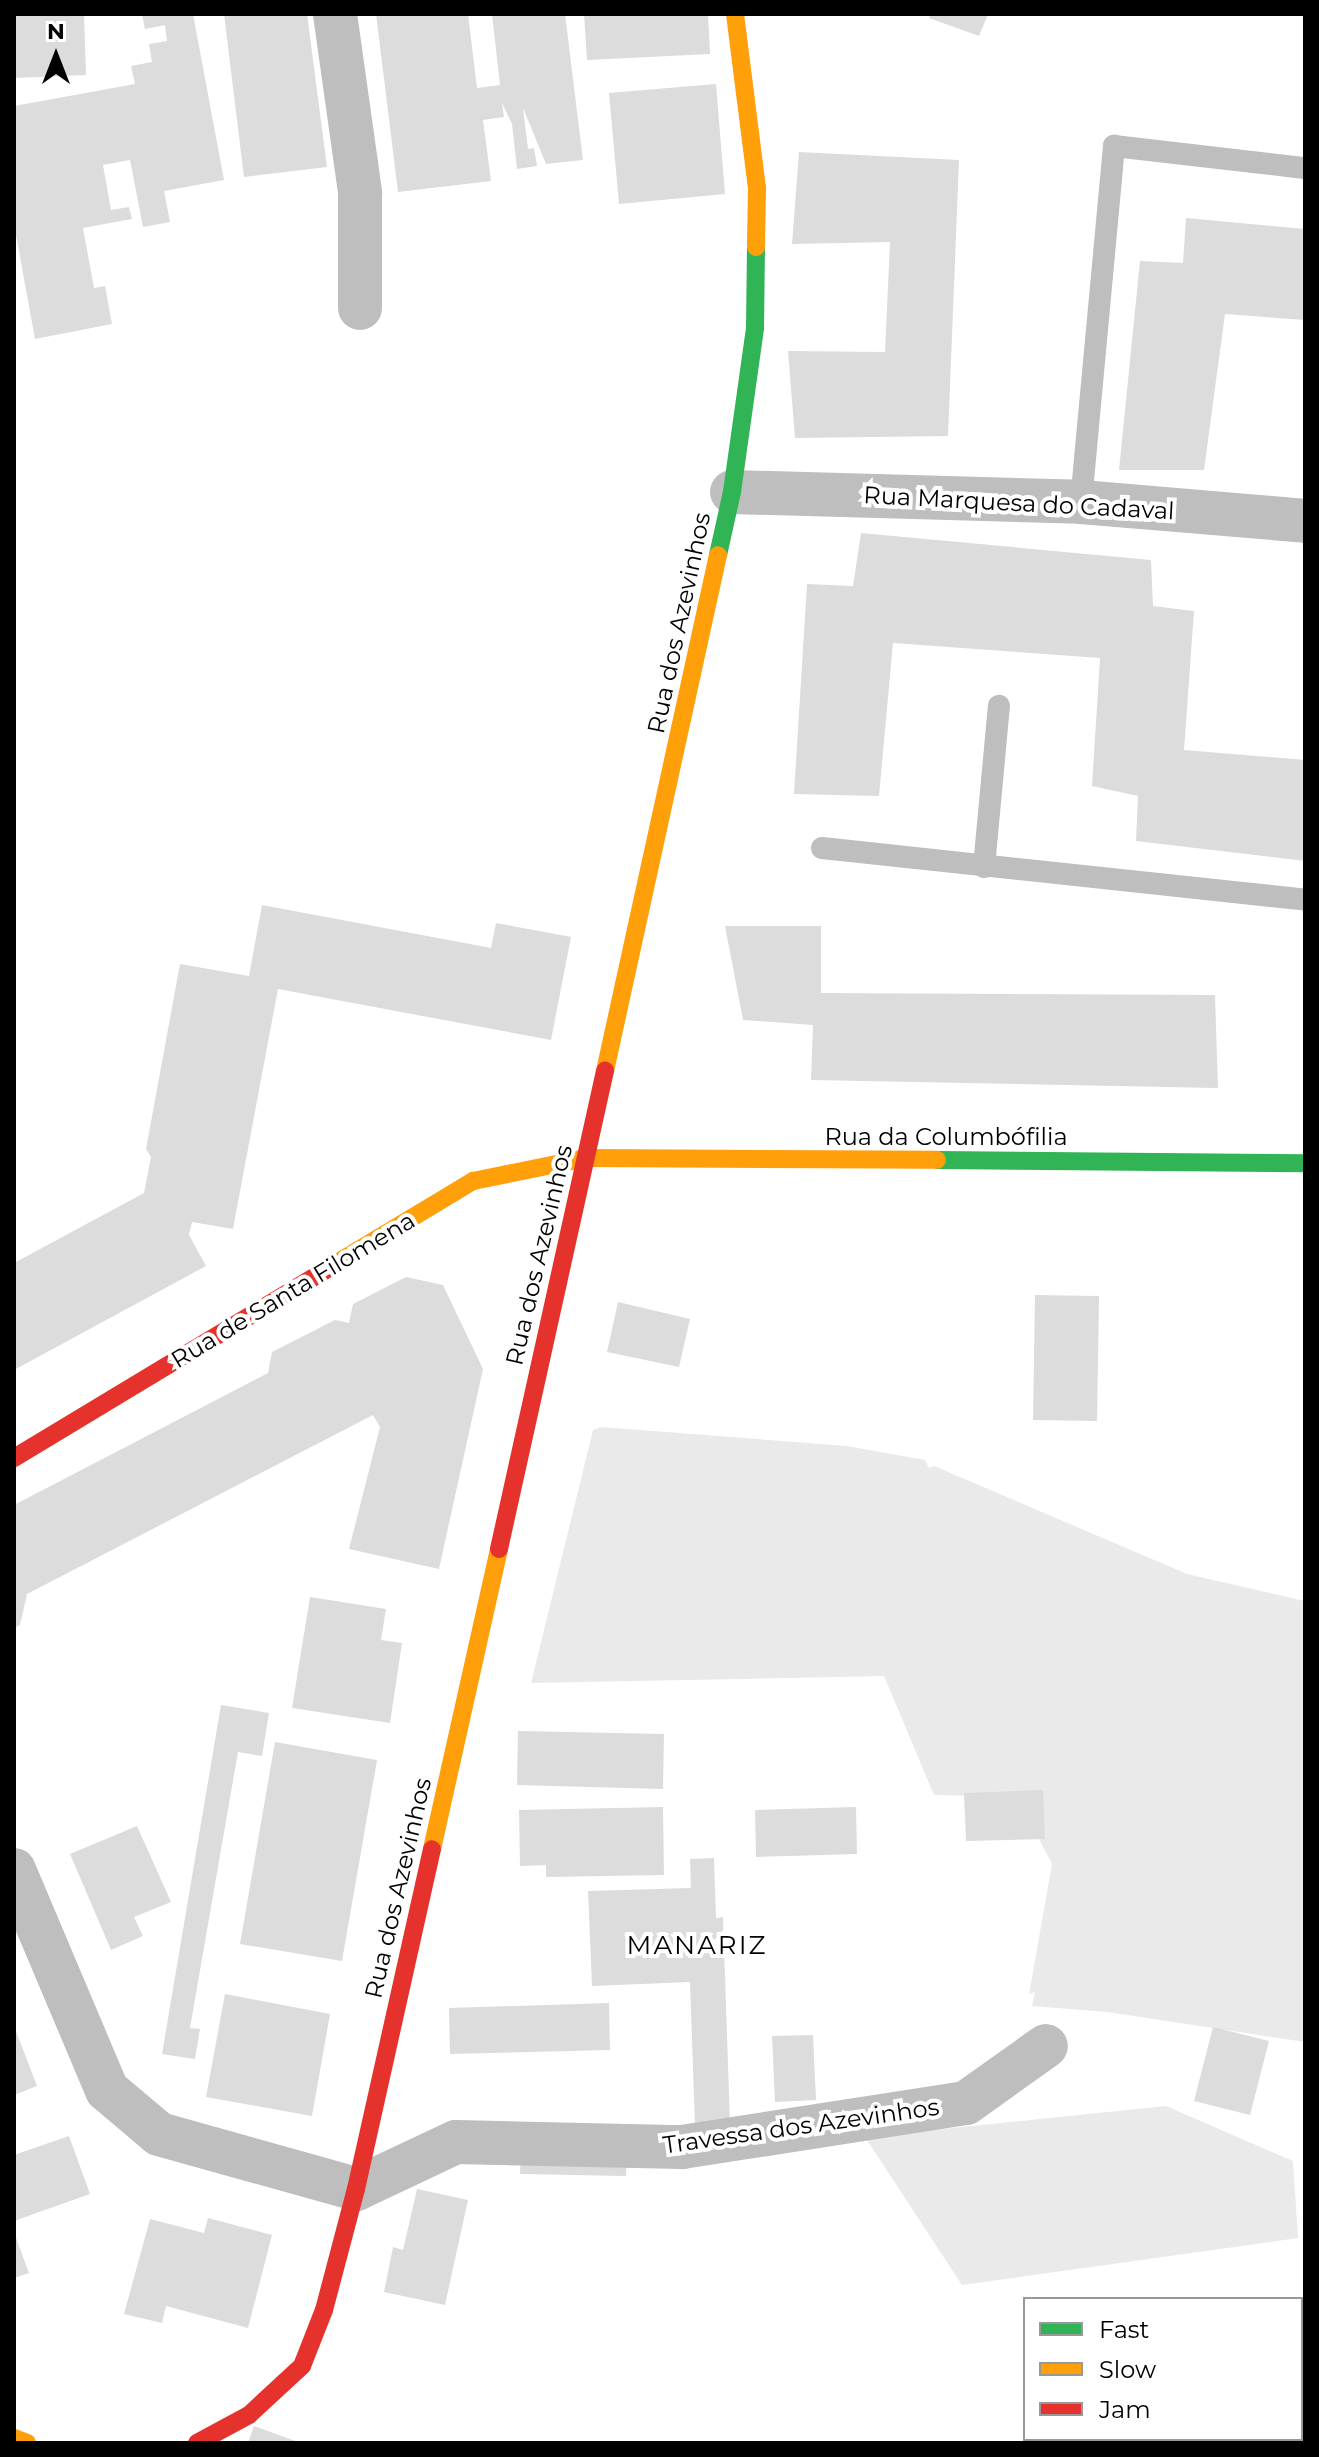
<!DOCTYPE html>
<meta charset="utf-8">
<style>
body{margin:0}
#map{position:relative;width:1319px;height:2457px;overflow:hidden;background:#fff;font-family:Montserrat,sans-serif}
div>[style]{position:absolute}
.green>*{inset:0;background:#eaeaea}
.building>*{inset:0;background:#dcdcdc}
.lane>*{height:22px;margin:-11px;padding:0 11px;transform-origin:11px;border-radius:11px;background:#bebebe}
.street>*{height:44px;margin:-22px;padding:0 22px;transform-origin:22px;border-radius:22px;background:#bebebe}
.fast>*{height:18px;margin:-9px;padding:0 9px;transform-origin:9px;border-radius:9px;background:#30b455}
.slow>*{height:18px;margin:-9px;padding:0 9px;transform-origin:9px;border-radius:9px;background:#ff9f0a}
.jam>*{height:18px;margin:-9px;padding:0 9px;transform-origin:9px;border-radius:9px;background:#e5322d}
span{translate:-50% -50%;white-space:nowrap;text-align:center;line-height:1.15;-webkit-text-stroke:8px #fff;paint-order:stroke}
.street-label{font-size:24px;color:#000}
.neighbourhood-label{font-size:26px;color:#000;letter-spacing:2px}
.frame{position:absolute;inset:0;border:16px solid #000;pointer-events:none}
.legend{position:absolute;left:1023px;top:2297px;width:280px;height:144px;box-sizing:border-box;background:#fff;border:2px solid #999;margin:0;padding:10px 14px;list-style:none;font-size:24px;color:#000}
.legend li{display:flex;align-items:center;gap:16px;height:40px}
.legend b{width:40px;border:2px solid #999}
.north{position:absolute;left:16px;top:16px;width:80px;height:80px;-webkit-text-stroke:6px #fff;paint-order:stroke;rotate:0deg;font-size:22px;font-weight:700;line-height:32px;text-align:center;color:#000}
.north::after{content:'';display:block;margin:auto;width:28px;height:36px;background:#000;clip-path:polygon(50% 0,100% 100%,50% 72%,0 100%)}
</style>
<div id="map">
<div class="green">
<div style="clip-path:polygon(601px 1427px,847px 1446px,925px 1460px,929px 1468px,934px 1466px,1187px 1574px,1305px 1601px,1305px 2042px,1107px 2012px,1032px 2006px,1035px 1992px,1029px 1994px,1052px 1864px,1017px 1797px,934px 1795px,884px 1676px,531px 1683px,593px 1430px)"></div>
<div style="clip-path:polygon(1166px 2106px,1293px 2161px,1298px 2238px,962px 2285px,865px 2137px)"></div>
</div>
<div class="building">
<div style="clip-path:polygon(14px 14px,84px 14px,86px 75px,14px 78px)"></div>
<div style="clip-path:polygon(142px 14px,193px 14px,224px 180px,164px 191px,170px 222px,143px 227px,130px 160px,103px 165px,111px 210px,129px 207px,132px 219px,83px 228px,94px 288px,105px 286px,112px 324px,35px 339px,14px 224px,14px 106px,135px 84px,131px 66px,152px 62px,149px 44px,167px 41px,165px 25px,145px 29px)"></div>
<div style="clip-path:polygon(224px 14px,307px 14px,327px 167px,244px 177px)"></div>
<div style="clip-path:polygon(376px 14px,468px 14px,477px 88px,500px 85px,492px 14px,565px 14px,583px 160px,546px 164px,523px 108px,528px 149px,534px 148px,537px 166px,517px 169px,512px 124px,502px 103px,504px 117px,483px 120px,491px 181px,398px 192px)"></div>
<div style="clip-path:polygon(584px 14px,708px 14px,710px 54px,587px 60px)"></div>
<div style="clip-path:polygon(931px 14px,988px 14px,979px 36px,929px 18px)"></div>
<div style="clip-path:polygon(716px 84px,725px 194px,619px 204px,609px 93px)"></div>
<div style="clip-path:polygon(799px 152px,959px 160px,948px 436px,795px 438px,788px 351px,885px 352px,890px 242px,792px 244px)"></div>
<div style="clip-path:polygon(1186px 218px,1305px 229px,1305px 320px,1225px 314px,1204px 470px,1119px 470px,1140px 261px,1183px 263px)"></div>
<div style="clip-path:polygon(861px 533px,1151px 560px,1153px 606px,1194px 611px,1184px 750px,1305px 760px,1305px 861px,1136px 841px,1138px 796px,1092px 786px,1100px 658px,893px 643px,879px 796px,794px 794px,807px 584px,853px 586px)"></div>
<div style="clip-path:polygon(262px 905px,491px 948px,496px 923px,571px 937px,551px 1040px,278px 989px,233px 1229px,192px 1222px,189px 1235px,206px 1266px,14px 1370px,14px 1263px,144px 1193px,151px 1157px,146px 1149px,180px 964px,249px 976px)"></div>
<div style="clip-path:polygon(725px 926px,821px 926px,821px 993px,1215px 995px,1218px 1088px,811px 1080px,813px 1025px,743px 1020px)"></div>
<div style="clip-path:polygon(406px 1277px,443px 1285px,483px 1369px,439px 1569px,349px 1549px,380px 1427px,373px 1415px,27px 1594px,20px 1625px,14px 1628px,14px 1505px,268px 1373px,272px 1352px,335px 1320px,349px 1323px,353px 1304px)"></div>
<div style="clip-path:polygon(1035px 1295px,1099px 1296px,1097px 1421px,1033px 1420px)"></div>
<div style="clip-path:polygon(618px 1302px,690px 1319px,679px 1367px,607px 1352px)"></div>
<div style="clip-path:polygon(310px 1597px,386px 1609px,381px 1640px,402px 1643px,390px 1723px,292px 1708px)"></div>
<div style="clip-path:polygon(221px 1705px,269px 1713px,262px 1756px,238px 1752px,190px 2028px,200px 2029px,195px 2059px,162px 2054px)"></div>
<div style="clip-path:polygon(518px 1731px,664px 1734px,663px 1789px,517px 1785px)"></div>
<div style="clip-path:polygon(275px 1742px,377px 1760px,342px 1961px,240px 1944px)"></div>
<div style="clip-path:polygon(1043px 1790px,1045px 1839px,966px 1841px,964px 1793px)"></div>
<div style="clip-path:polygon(663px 1807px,664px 1875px,546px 1877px,546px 1865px,520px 1866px,519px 1810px)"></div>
<div style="clip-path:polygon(856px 1807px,857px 1854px,756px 1857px,755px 1810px)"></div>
<div style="clip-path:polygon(137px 1826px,171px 1902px,134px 1917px,143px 1936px,111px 1950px,70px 1854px)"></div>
<div style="clip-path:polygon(714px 1858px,716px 1918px,723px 1917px,730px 2124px,695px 2125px,690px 1982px,592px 1986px,588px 1891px,691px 1888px,690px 1859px)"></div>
<div style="clip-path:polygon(225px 1994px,330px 2014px,312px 2116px,206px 2097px)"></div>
<div style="clip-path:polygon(609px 2003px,610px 2050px,450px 2054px,449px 2008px)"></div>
<div style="clip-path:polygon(14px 2026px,37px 2086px,14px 2095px)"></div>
<div style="clip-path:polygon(1213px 2027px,1269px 2041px,1250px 2115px,1194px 2101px)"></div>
<div style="clip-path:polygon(813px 2035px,816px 2100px,775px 2102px,772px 2036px)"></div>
<div style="clip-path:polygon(69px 2136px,90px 2194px,14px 2221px,14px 2155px)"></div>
<div style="clip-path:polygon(521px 2151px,627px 2154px,626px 2176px,520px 2174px)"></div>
<div style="clip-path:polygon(417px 2189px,468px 2200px,445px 2305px,384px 2292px,393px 2247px,403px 2250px)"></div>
<div style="clip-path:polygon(208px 2218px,272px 2235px,248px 2328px,166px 2306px,162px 2323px,124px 2314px,150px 2219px,204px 2233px)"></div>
<div style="clip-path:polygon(14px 2232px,29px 2273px,14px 2278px)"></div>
<div style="clip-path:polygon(254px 2426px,301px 2443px,248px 2443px)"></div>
</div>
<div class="lane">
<div style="left:1081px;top:502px;width:358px;rotate:-84.7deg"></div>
<div style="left:1114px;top:146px;width:192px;rotate:6.6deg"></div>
<div style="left:822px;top:848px;width:486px;rotate:6.1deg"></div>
<div style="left:984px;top:867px;width:162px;rotate:-84.7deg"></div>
</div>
<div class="street">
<div style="left:335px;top:14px;width:181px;rotate:82deg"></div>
<div style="left:360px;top:193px;width:115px;rotate:90deg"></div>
<div style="left:732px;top:492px;width:349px;rotate:1.6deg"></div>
<div style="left:1081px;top:502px;width:225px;rotate:4.8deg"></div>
<div style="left:14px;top:1870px;width:239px;rotate:67.1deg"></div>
<div style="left:107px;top:2090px;width:68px;rotate:40.2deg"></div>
<div style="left:159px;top:2134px;width:205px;rotate:15.6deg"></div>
<div style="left:356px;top:2189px;width:110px;rotate:-25.2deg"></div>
<div style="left:456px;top:2142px;width:226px;rotate:1.3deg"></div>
<div style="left:682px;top:2147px;width:287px;rotate:-8.8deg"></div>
<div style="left:966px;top:2103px;width:98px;rotate:-35.5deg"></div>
</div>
<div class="fast">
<div style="left:718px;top:555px;width:65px;rotate:-77.5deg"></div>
<div style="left:732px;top:492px;width:166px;rotate:-82deg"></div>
<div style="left:755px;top:328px;width:81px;rotate:-89.3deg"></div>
<div style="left:937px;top:1160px;width:368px;rotate:0.5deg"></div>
</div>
<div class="slow">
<div style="left:735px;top:14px;width:175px;rotate:82.8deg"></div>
<div style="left:757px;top:188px;width:59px;rotate:91deg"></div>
<div style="left:605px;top:1071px;width:528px;rotate:-77.65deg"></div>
<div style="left:337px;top:1263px;width:159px;rotate:-31.1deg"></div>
<div style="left:473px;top:1181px;width:115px;rotate:-11.5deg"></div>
<div style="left:586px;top:1158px;width:351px;rotate:0.3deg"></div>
<div style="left:432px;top:1849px;width:307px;rotate:-77.4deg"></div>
<div style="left:14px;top:2438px;width:14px;rotate:21deg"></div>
</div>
<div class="jam">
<div style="left:14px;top:1458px;width:377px;rotate:-31.1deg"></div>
<div style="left:499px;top:1549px;width:490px;rotate:-77.5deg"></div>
<div style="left:197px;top:2443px;width:59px;rotate:-28.3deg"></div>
<div style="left:249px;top:2415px;width:72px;rotate:-42.8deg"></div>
<div style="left:302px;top:2366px;width:60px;rotate:-68.6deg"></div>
<div style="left:324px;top:2310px;width:125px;rotate:-75.2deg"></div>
<div style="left:356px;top:2189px;width:348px;rotate:-77.4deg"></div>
</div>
<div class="street-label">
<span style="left:1019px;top:503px;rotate:3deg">Rua Marquesa do Cadaval</span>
<span style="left:679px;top:623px;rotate:-78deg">Rua dos Azevinhos</span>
<span style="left:946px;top:1137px">Rua da Columbófilia</span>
<span style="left:539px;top:1255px;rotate:-77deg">Rua dos Azevinhos</span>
<span style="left:293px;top:1290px;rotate:-31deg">Rua de Santa Filomena</span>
<span style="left:398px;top:1888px;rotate:-77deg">Rua dos Azevinhos</span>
<span style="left:801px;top:2126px;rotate:-8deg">Travessa dos Azevinhos</span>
</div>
<div class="neighbourhood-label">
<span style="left:697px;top:1946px">MANARIZ</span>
</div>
<div class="frame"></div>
<ul class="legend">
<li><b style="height:10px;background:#30b455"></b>Fast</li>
<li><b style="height:10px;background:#ff9f0a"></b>Slow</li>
<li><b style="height:10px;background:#e5322d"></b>Jam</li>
</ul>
<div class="north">N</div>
</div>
